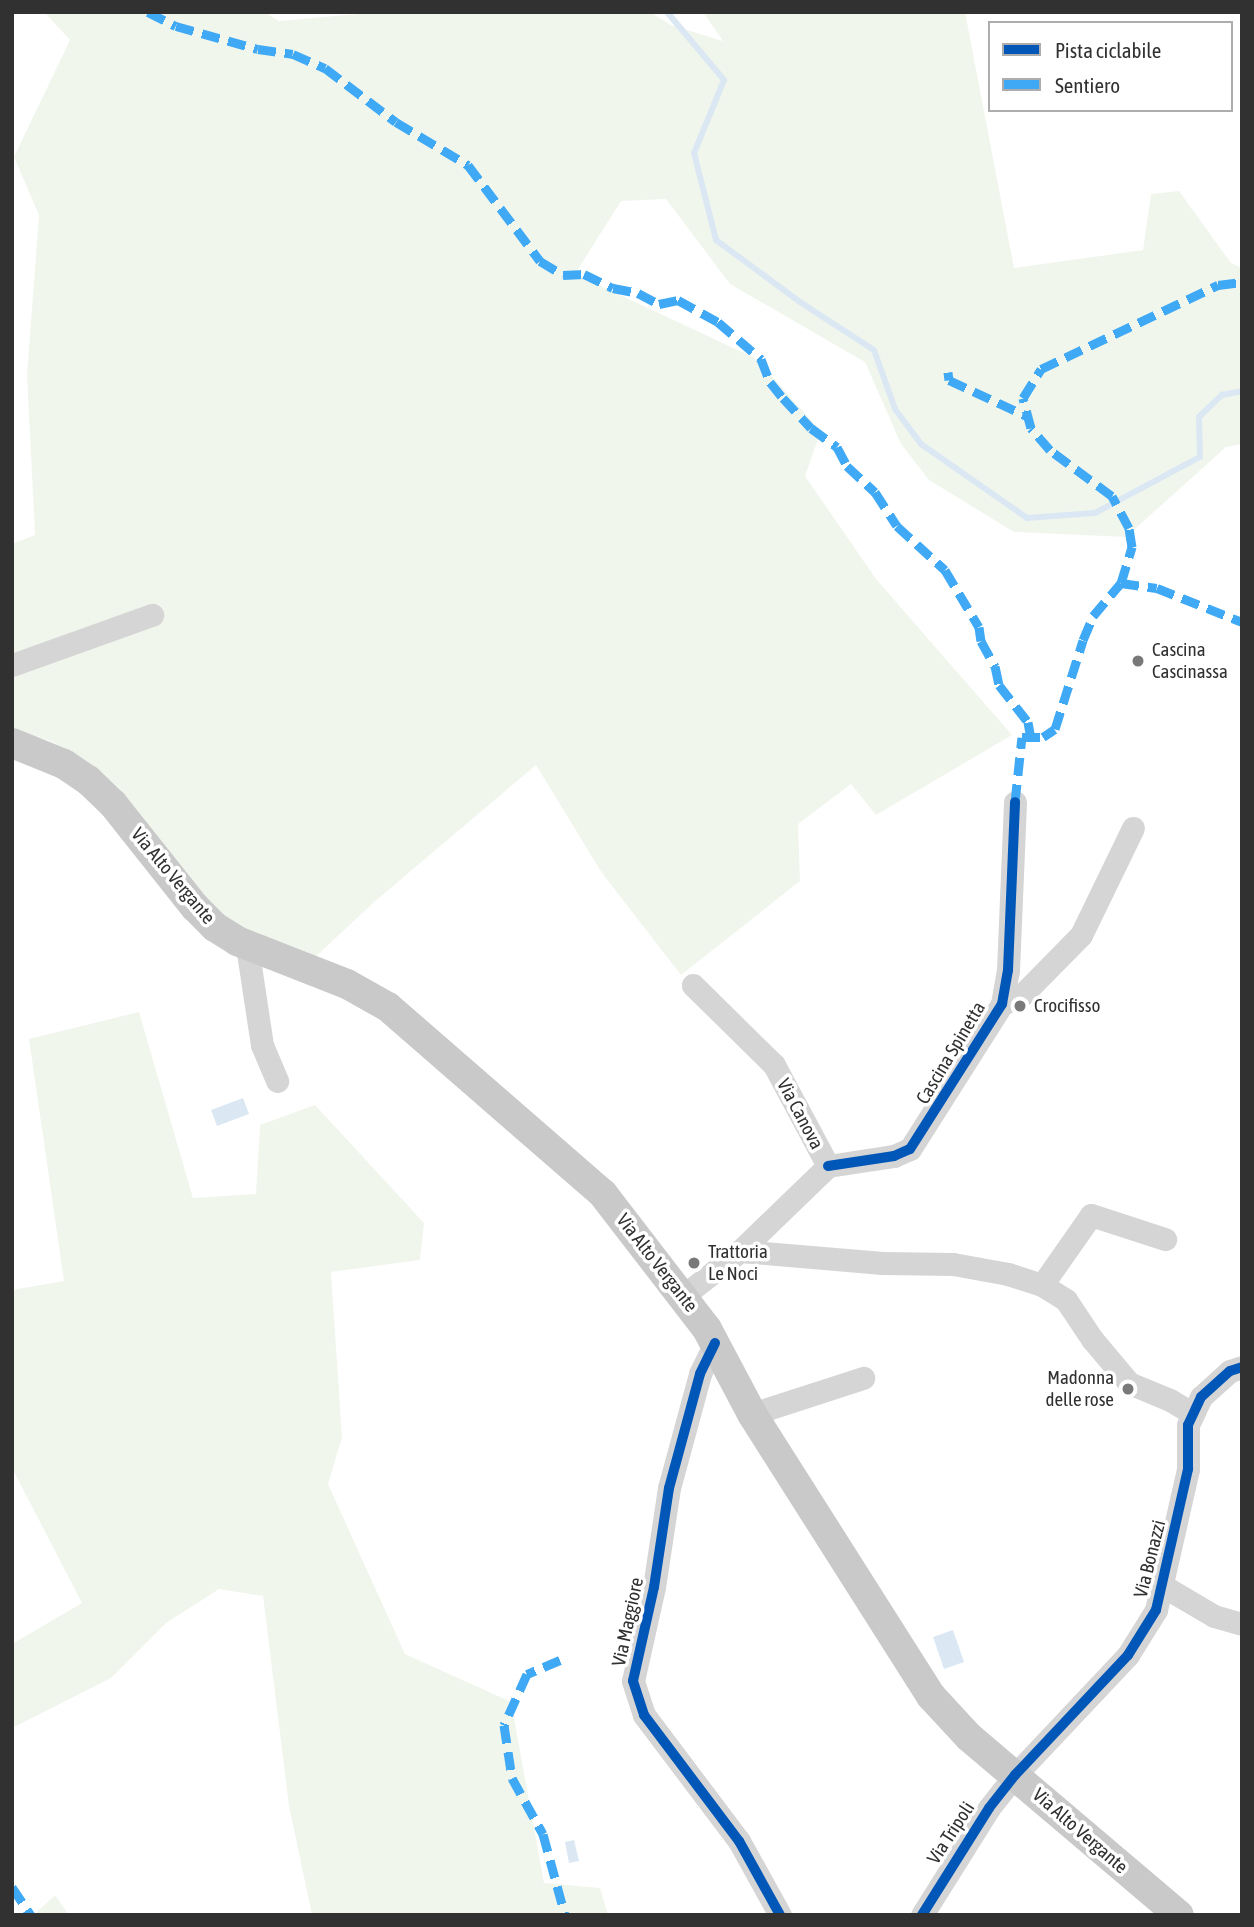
<!DOCTYPE html>
<style>
body{margin:0}
#map{position:relative;width:1254px;height:1927px;overflow:hidden;background:#fff;font-family:"Asap Condensed",sans-serif}
div>[style]{position:absolute}
.green>*{inset:0;background:#f1f6ed}
.water>*{inset:0;background:#dbe8f3}
.stream>*{height:6px;margin:-3px;padding:0 3px;transform-origin:3px;border-radius:3px;background:#dbe8f3}
.minor>*{height:23px;margin:-11.5px;padding:0 11.5px;transform-origin:11.5px;border-radius:11.5px;background:#d5d5d5}
.major>*{height:30px;margin:-15px;padding:0 15px;transform-origin:15px;border-radius:15px;background:#c9c9c9}
.quiet>*{height:9px;margin-top:-4.5px;transform-origin:0;background:repeating-linear-gradient(90deg,#3fa9f5 0 18px,transparent 0 27px)}
.cycleway>*{height:10px;margin:-5px;padding:0 5px;transform-origin:5px;border-radius:5px;background:#0057b8}
.dots>*{width:19px;height:19px;translate:-50% -50%;box-sizing:border-box;border:4px solid #fff;border-radius:50%}
span{translate:-50% -50%;white-space:nowrap;text-align:center;line-height:1.15;-webkit-text-stroke:7px #fff;paint-order:stroke}
.poi-label{font-size:19px;color:#313131}
.left{translate:0 -50%;text-align:left}
.right{translate:-100% -50%;text-align:right}
.street-label{font-size:19px;color:#313131}
.frame{position:absolute;inset:0;border:14px solid #313131;pointer-events:none}
.legend{position:absolute;left:988px;top:21px;width:245px;height:91px;box-sizing:border-box;background:#fff;border:2px solid #adadad;margin:0;padding:9px 12px;list-style:none;font-size:21px;color:#313131}
.legend li{display:flex;align-items:center;gap:14px;height:35px}
.legend b{width:35px;border:2px solid #adadad}
</style>
<div id="map">
<div class="green">
<div style="clip-path:polygon(44px 12px,264px 12px,279px 21px,381px 12px,650px 12px,671px 25px,723px 41px,703px 12px,965px 12px,1014px 268px,1143px 250px,1151px 194px,1179px 191px,1231px 263px,1242px 268px,1242px 444px,1226px 447px,1126px 537px,1014px 532px,929px 480px,901px 444px,865px 362px,730px 284px,666px 199px,621px 201px,575px 274px,755px 358px,821px 431px,805px 476px,876px 579px,1012px 735px,876px 815px,851px 784px,798px 824px,800px 881px,681px 975px,602px 873px,536px 765px,373px 903px,310px 962px,226px 925px,68px 750px,48px 740px,12px 730px,12px 544px,35px 535px,27px 375px,39px 215px,14px 157px,70px 40px)"></div>
<div style="clip-path:polygon(139px 1012px,193px 1198px,256px 1194px,260px 1125px,315px 1105px,424px 1223px,420px 1260px,331px 1272px,342px 1437px,328px 1484px,405px 1654px,511px 1702px,544px 1883px,600px 1888px,608px 1915px,312px 1915px,289px 1806px,263px 1596px,219px 1589px,166px 1623px,111px 1678px,12px 1728px,12px 1644px,82px 1603px,12px 1468px,12px 1290px,64px 1281px,29px 1039px)"></div>
<div style="clip-path:polygon(55px 1895px,69px 1915px,34px 1915px)"></div>
</div>
<div class="water">
<div style="clip-path:polygon(243px 1098px,249px 1114px,217px 1126px,211px 1110px)"></div>
<div style="clip-path:polygon(953px 1630px,964px 1662px,944px 1669px,933px 1637px)"></div>
<div style="clip-path:polygon(574px 1840px,579px 1861px,569px 1863px,565px 1842px)"></div>
</div>
<div class="stream">
<div style="left:667px;top:12px;width:89px;rotate:50deg"></div>
<div style="left:724px;top:80px;width:79px;rotate:112.3deg"></div>
<div style="left:694px;top:153px;width:90px;rotate:75.8deg"></div>
<div style="left:716px;top:240px;width:104px;rotate:36.4deg"></div>
<div style="left:800px;top:302px;width:88px;rotate:33deg"></div>
<div style="left:874px;top:350px;width:63px;rotate:70.4deg"></div>
<div style="left:895px;top:409px;width:44px;rotate:53.4deg"></div>
<div style="left:921px;top:444px;width:129px;rotate:34.9deg"></div>
<div style="left:1027px;top:518px;width:68px;rotate:-4.2deg"></div>
<div style="left:1095px;top:513px;width:119px;rotate:-28.1deg"></div>
<div style="left:1200px;top:457px;width:40px;rotate:-91.4deg"></div>
<div style="left:1199px;top:417px;width:32px;rotate:-44deg"></div>
<div style="left:1222px;top:395px;width:20px;rotate:-11deg"></div>
</div>
<div class="minor">
<div style="left:12px;top:665px;width:149px;rotate:-19.7deg"></div>
<div style="left:247px;top:946px;width:100px;rotate:81.4deg"></div>
<div style="left:262px;top:1045px;width:39px;rotate:67deg"></div>
<div style="left:1002px;top:1004px;width:22px;rotate:-24deg"></div>
<div style="left:1022px;top:995px;width:84px;rotate:-45.5deg"></div>
<div style="left:1081px;top:935px;width:119px;rotate:-64.1deg"></div>
<div style="left:828px;top:1166px;width:67px;rotate:-8.6deg"></div>
<div style="left:894px;top:1156px;width:17px;rotate:-24deg"></div>
<div style="left:910px;top:1149px;width:172px;rotate:-57.6deg"></div>
<div style="left:1002px;top:1004px;width:35px;rotate:-80deg"></div>
<div style="left:1008px;top:970px;width:168px;rotate:-87.6deg"></div>
<div style="left:740px;top:1251px;width:143px;rotate:4.8deg"></div>
<div style="left:882px;top:1263px;width:71px;rotate:0.8deg"></div>
<div style="left:953px;top:1264px;width:56px;rotate:10.3deg"></div>
<div style="left:1008px;top:1274px;width:36px;rotate:18deg"></div>
<div style="left:1042px;top:1285px;width:28px;rotate:32deg"></div>
<div style="left:1066px;top:1300px;width:47px;rotate:56.3deg"></div>
<div style="left:1092px;top:1339px;width:57px;rotate:49.9deg"></div>
<div style="left:1129px;top:1383px;width:44px;rotate:22.5deg"></div>
<div style="left:1170px;top:1400px;width:27px;rotate:31deg"></div>
<div style="left:1042px;top:1285px;width:85px;rotate:-55deg"></div>
<div style="left:1091px;top:1215px;width:78px;rotate:18deg"></div>
<div style="left:683px;top:1296px;width:73px;rotate:-38.3deg"></div>
<div style="left:740px;top:1251px;width:122px;rotate:-44deg"></div>
<div style="left:828px;top:1166px;width:115px;rotate:-118.1deg"></div>
<div style="left:774px;top:1065px;width:114px;rotate:-135.4deg"></div>
<div style="left:715px;top:1343px;width:34px;rotate:116deg"></div>
<div style="left:700px;top:1374px;width:118px;rotate:105.2deg"></div>
<div style="left:669px;top:1488px;width:100px;rotate:98.6deg"></div>
<div style="left:654px;top:1587px;width:96px;rotate:102.6deg"></div>
<div style="left:633px;top:1681px;width:36px;rotate:72deg"></div>
<div style="left:644px;top:1715px;width:158px;rotate:53deg"></div>
<div style="left:739px;top:1841px;width:85px;rotate:61deg"></div>
<div style="left:752px;top:1414px;width:117px;rotate:-18deg"></div>
<div style="left:1163px;top:1586px;width:59px;rotate:30.5deg"></div>
<div style="left:1214px;top:1616px;width:29px;rotate:16deg"></div>
<div style="left:922px;top:1915px;width:126px;rotate:-57.9deg"></div>
<div style="left:989px;top:1808px;width:42px;rotate:-51.8deg"></div>
<div style="left:1015px;top:1775px;width:165px;rotate:-46.7deg"></div>
<div style="left:1128px;top:1655px;width:53px;rotate:-58.1deg"></div>
<div style="left:1156px;top:1610px;width:145px;rotate:-77.2deg"></div>
<div style="left:1188px;top:1469px;width:44px;rotate:-90deg"></div>
<div style="left:1188px;top:1425px;width:31px;rotate:-65deg"></div>
<div style="left:1201px;top:1397px;width:39px;rotate:-42deg"></div>
<div style="left:1230px;top:1371px;width:13px;rotate:-18deg"></div>
</div>
<div class="major">
<div style="left:12px;top:743px;width:56px;rotate:22deg"></div>
<div style="left:64px;top:764px;width:29px;rotate:34deg"></div>
<div style="left:88px;top:780px;width:35px;rotate:44deg"></div>
<div style="left:113px;top:804px;width:132px;rotate:51.5deg"></div>
<div style="left:195px;top:907px;width:28px;rotate:45deg"></div>
<div style="left:215px;top:927px;width:26px;rotate:32deg"></div>
<div style="left:237px;top:941px;width:118px;rotate:21.4deg"></div>
<div style="left:347px;top:984px;width:47px;rotate:29.3deg"></div>
<div style="left:388px;top:1007px;width:285px;rotate:41deg"></div>
<div style="left:603px;top:1194px;width:170px;rotate:52.4deg"></div>
<div style="left:707px;top:1329px;width:96px;rotate:62.1deg"></div>
<div style="left:752px;top:1414px;width:334px;rotate:57.6deg"></div>
<div style="left:931px;top:1696px;width:56px;rotate:47.2deg"></div>
<div style="left:969px;top:1737px;width:275px;rotate:40.3deg"></div>
</div>
<div class="quiet">
<div style="left:148px;top:12px;width:31px;rotate:27deg"></div>
<div style="left:176px;top:26px;width:85px;rotate:15.7deg"></div>
<div style="left:258px;top:49px;width:35px;rotate:8deg"></div>
<div style="left:293px;top:54px;width:35px;rotate:24deg"></div>
<div style="left:325px;top:68px;width:89px;rotate:37.3deg"></div>
<div style="left:396px;top:122px;width:84px;rotate:30.8deg"></div>
<div style="left:468px;top:165px;width:120px;rotate:53.1deg"></div>
<div style="left:540px;top:261px;width:27px;rotate:31deg"></div>
<div style="left:563px;top:275px;width:21px;rotate:-3deg"></div>
<div style="left:584px;top:274px;width:32px;rotate:26deg"></div>
<div style="left:613px;top:288px;width:25px;rotate:11deg"></div>
<div style="left:638px;top:293px;width:24px;rotate:28deg"></div>
<div style="left:659px;top:304px;width:19px;rotate:-12deg"></div>
<div style="left:678px;top:300px;width:46px;rotate:28.8deg"></div>
<div style="left:718px;top:322px;width:57px;rotate:40.7deg"></div>
<div style="left:761px;top:359px;width:25px;rotate:69deg"></div>
<div style="left:770px;top:382px;width:21px;rotate:51deg"></div>
<div style="left:783px;top:398px;width:41px;rotate:47deg"></div>
<div style="left:811px;top:428px;width:32px;rotate:36deg"></div>
<div style="left:837px;top:447px;width:21px;rotate:62deg"></div>
<div style="left:847px;top:466px;width:38px;rotate:43deg"></div>
<div style="left:875px;top:492px;width:40px;rotate:57.1deg"></div>
<div style="left:897px;top:526px;width:65px;rotate:42.5deg"></div>
<div style="left:945px;top:570px;width:66px;rotate:59.2deg"></div>
<div style="left:979px;top:627px;width:14px;rotate:82deg"></div>
<div style="left:981px;top:641px;width:29px;rotate:61deg"></div>
<div style="left:995px;top:666px;width:19px;rotate:78deg"></div>
<div style="left:999px;top:685px;width:47px;rotate:51.9deg"></div>
<div style="left:1028px;top:722px;width:17px;rotate:80deg"></div>
<div style="left:948px;top:372px;width:8px;rotate:83deg"></div>
<div style="left:949px;top:380px;width:86px;rotate:24.8deg"></div>
<div style="left:1121px;top:583px;width:36px;rotate:8deg"></div>
<div style="left:1157px;top:588px;width:92px;rotate:21.8deg"></div>
<div style="left:1015px;top:802px;width:65px;rotate:-83.9deg"></div>
<div style="left:1022px;top:737px;width:21px"></div>
<div style="left:1043px;top:737px;width:14px;rotate:-34deg"></div>
<div style="left:1055px;top:729px;width:93px;rotate:-72.5deg"></div>
<div style="left:1083px;top:640px;width:26px;rotate:-67deg"></div>
<div style="left:1093px;top:616px;width:43px;rotate:-49.7deg"></div>
<div style="left:1121px;top:583px;width:38px;rotate:-73deg"></div>
<div style="left:1132px;top:547px;width:19px;rotate:-99deg"></div>
<div style="left:1129px;top:528px;width:36px;rotate:-118deg"></div>
<div style="left:1112px;top:496px;width:77px;rotate:-143.4deg"></div>
<div style="left:1050px;top:450px;width:29px;rotate:-131deg"></div>
<div style="left:1031px;top:428px;width:31px;rotate:-105deg"></div>
<div style="left:1023px;top:398px;width:34px;rotate:-58deg"></div>
<div style="left:1041px;top:369px;width:196px;rotate:-25.4deg"></div>
<div style="left:1218px;top:285px;width:24px;rotate:-7deg"></div>
<div style="left:560px;top:1660px;width:36px;rotate:157deg"></div>
<div style="left:527px;top:1674px;width:56px;rotate:114.3deg"></div>
<div style="left:504px;top:1725px;width:54px;rotate:81.4deg"></div>
<div style="left:512px;top:1778px;width:64px;rotate:61deg"></div>
<div style="left:543px;top:1834px;width:84px;rotate:74.8deg"></div>
<div style="left:12px;top:1887px;width:34px;rotate:56deg"></div>
</div>
<div class="cycleway">
<div style="left:828px;top:1166px;width:67px;rotate:-8.6deg"></div>
<div style="left:894px;top:1156px;width:17px;rotate:-24deg"></div>
<div style="left:910px;top:1149px;width:172px;rotate:-57.6deg"></div>
<div style="left:1002px;top:1004px;width:35px;rotate:-80deg"></div>
<div style="left:1008px;top:970px;width:168px;rotate:-87.6deg"></div>
<div style="left:715px;top:1343px;width:34px;rotate:116deg"></div>
<div style="left:700px;top:1374px;width:118px;rotate:105.2deg"></div>
<div style="left:669px;top:1488px;width:100px;rotate:98.6deg"></div>
<div style="left:654px;top:1587px;width:96px;rotate:102.6deg"></div>
<div style="left:633px;top:1681px;width:36px;rotate:72deg"></div>
<div style="left:644px;top:1715px;width:158px;rotate:53deg"></div>
<div style="left:739px;top:1841px;width:85px;rotate:61deg"></div>
<div style="left:922px;top:1915px;width:126px;rotate:-57.9deg"></div>
<div style="left:989px;top:1808px;width:42px;rotate:-51.8deg"></div>
<div style="left:1015px;top:1775px;width:165px;rotate:-46.7deg"></div>
<div style="left:1128px;top:1655px;width:53px;rotate:-58.1deg"></div>
<div style="left:1156px;top:1610px;width:145px;rotate:-77.2deg"></div>
<div style="left:1188px;top:1469px;width:44px;rotate:-90deg"></div>
<div style="left:1188px;top:1425px;width:31px;rotate:-65deg"></div>
<div style="left:1201px;top:1397px;width:39px;rotate:-42deg"></div>
<div style="left:1230px;top:1371px;width:13px;rotate:-18deg"></div>
</div>
<div class="dots">
<div style="left:1138px;top:661px;background:#797979"></div>
<div style="left:1020px;top:1006px;background:#797979"></div>
<div style="left:694px;top:1263px;background:#797979"></div>
<div style="left:1128px;top:1389px;background:#797979"></div>
</div>
<div class="poi-label">
<span class="left" style="left:1152px;top:661px">Cascina<br>Cascinassa</span>
<span class="left" style="left:1034px;top:1006px">Crocifisso</span>
<span class="left" style="left:708px;top:1263px">Trattoria<br>Le Noci</span>
<span class="right" style="left:1114px;top:1389px">Madonna<br>delle rose</span>
</div>
<div class="street-label">
<span style="left:173px;top:876px;rotate:50deg">Via Alto Vergante</span>
<span style="left:951px;top:1053px;rotate:-59deg">Cascina Spinetta</span>
<span style="left:800px;top:1114px;rotate:62deg">Via Canova</span>
<span style="left:657px;top:1263px;rotate:52deg">Via Alto Vergante</span>
<span style="left:1150px;top:1559px;rotate:-76deg">Via Bonazzi</span>
<span style="left:628px;top:1622px;rotate:-78deg">Via Maggiore</span>
<span style="left:1080px;top:1831px;rotate:41deg">Via Alto Vergante</span>
<span style="left:951px;top:1833px;rotate:-57deg">Via Tripoli</span>
</div>
<div class="frame"></div>
<ul class="legend">
<li><b style="height:9px;background:#0057b8"></b>Pista ciclabile</li>
<li><b style="height:9px;background:#3fa9f5"></b>Sentiero</li>
</ul>
</div>
